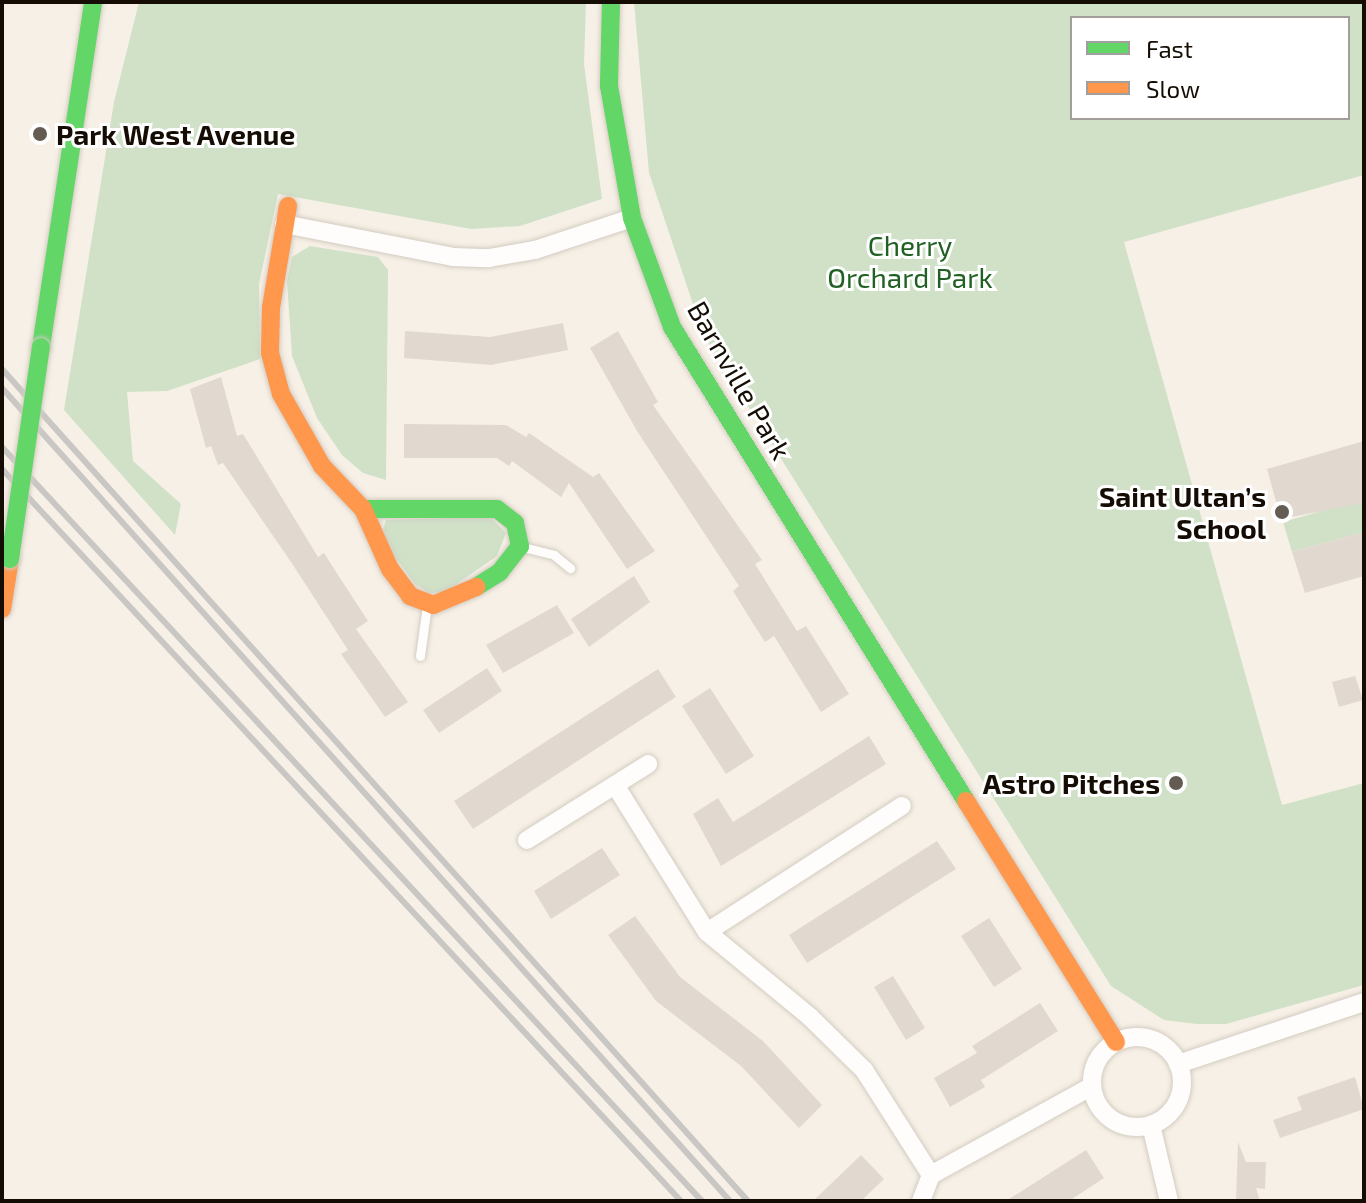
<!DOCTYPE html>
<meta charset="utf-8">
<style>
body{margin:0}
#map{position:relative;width:1366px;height:1203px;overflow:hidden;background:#f7f0e6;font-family:"Exo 2",sans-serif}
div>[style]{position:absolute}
.green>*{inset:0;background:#d0e1c8}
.building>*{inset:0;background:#e1d9cf}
.roads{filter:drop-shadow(0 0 2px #d3ccc2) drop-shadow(0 0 2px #d3ccc2)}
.lane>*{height:9px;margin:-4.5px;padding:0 4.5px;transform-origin:4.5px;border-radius:4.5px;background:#fefdfb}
.street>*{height:18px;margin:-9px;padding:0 9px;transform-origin:9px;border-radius:9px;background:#fefdfb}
.street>.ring{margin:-9px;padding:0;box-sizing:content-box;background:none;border:18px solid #fefdfb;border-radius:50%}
.fast>*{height:18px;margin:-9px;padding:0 9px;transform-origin:9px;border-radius:9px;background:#63d668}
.slow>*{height:18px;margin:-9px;padding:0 9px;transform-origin:9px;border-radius:9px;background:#ff974d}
.rail>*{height:6px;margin:-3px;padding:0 3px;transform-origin:3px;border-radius:3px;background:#c9c7c4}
.bridges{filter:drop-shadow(0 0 2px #d3ccc2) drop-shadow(0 0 2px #d3ccc2)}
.fast-bridge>*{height:18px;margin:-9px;padding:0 9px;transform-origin:9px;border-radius:9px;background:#63d668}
.dots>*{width:22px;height:22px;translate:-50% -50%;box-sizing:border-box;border:4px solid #fff;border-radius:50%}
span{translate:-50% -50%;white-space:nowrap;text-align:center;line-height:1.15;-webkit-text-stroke:6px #fff;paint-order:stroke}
.poi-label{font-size:28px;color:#150d04;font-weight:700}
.left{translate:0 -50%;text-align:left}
.right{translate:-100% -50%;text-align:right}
.park-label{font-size:28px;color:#216023}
.street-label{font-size:28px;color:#150d04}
.frame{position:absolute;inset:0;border:4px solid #150d04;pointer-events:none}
.legend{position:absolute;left:1070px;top:16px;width:280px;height:104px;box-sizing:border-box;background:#fff;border:2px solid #a19e9b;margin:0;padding:10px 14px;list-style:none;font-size:24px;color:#150d04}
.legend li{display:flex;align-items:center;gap:16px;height:40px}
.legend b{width:40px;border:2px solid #a19e9b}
</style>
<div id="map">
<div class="green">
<div style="clip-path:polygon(139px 2px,586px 2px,584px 64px,602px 199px,520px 226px,471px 229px,278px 194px,259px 284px,260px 359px,167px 391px,127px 392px,133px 461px,181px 504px,175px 535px,64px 410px,114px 102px)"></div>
<div style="clip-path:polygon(evenodd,634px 2px,1364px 2px,1364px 175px,1124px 242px,1282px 805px,1364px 783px,1364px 985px,1226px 1024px,1197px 1024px,1164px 1020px,1111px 986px,703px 334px,649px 173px,634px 2px,1072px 18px,1348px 18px,1348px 118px,1072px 118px,1072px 18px)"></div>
<div style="clip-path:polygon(310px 246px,378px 257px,388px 270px,386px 480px,363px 473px,342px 455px,317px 418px,292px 356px,287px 281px,292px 257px)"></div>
<div style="clip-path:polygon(1364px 499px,1364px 532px,1292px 552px,1283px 522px)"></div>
<div style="clip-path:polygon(490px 517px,506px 533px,497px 556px,445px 592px,429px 593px,415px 584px,386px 544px,383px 530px,386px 520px)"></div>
</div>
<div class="building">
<div style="clip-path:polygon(563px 323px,568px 350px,491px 365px,404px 358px,405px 331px,490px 337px)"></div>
<div style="clip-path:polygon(618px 331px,658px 402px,653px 405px,762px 560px,755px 564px,797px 631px,806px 626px,849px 694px,821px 712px,774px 636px,765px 642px,754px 625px,733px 591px,739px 586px,637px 431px,590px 348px)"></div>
<div style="clip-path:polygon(221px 377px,237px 436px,243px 434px,318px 557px,324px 553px,340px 578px,368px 621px,356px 629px,408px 702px,385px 717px,341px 654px,348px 650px,293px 565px,223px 463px,218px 465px,211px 446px,206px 448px,190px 389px)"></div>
<div style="clip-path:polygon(404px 424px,506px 425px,526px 437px,529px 433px,593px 477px,599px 473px,655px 551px,627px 569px,569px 483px,561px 497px,512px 461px,509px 466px,497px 458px,404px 458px)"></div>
<div style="clip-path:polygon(1364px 441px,1364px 503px,1281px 519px,1267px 469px)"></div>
<div style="clip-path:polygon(1364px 532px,1364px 576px,1305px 593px,1292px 552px)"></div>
<div style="clip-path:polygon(634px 576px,650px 602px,589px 647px,571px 619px)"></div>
<div style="clip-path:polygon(557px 605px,574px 633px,503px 673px,486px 645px)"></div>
<div style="clip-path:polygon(487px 668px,502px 691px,439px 733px,423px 710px)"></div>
<div style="clip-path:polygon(658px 669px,676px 697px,473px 829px,454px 801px)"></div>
<div style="clip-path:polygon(1355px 676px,1363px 700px,1339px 707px,1332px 682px)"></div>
<div style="clip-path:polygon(710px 688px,754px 756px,726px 774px,682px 706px)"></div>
<div style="clip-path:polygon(869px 736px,886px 764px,721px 866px,693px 814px,718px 798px,733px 822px)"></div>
<div style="clip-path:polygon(937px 841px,956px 869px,807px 963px,789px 935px)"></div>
<div style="clip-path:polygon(602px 848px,620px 875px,551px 919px,534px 891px)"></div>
<div style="clip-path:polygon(635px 916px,680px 977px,763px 1041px,822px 1105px,799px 1128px,741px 1066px,656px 1001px,608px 935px)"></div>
<div style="clip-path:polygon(989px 918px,1022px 969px,994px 987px,961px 936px)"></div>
<div style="clip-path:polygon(893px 976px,925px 1028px,906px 1040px,874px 987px)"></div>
<div style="clip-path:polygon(1040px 1003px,1058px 1031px,981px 1080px,985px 1087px,950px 1107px,934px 1078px,977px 1053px,972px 1046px)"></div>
<div style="clip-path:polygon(1355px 1077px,1364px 1109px,1280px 1138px,1273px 1120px,1302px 1110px,1297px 1097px)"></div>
<div style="clip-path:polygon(1238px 1142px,1246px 1162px,1266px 1162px,1265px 1189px,1256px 1188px,1260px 1201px,1236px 1201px)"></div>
<div style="clip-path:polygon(1086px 1150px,1104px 1178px,1072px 1199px,1006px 1201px)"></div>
<div style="clip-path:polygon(861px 1155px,884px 1179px,861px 1201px,813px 1201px)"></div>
</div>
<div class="roads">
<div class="lane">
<div style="left:523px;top:547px;width:32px;rotate:14deg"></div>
<div style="left:554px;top:555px;width:21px;rotate:39deg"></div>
<div style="left:420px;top:656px;width:51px;rotate:-82.2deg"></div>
</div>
<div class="street">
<div style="left:284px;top:224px;width:172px;rotate:11deg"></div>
<div style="left:453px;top:257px;width:36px;rotate:2deg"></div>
<div style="left:489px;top:258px;width:47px;rotate:-9.9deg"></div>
<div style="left:535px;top:250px;width:102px;rotate:-18.3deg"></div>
<div style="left:615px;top:785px;width:173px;rotate:58deg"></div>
<div style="left:707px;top:932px;width:134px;rotate:39.5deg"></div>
<div style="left:810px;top:1017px;width:76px;rotate:44.5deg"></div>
<div style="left:864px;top:1070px;width:125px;rotate:57.5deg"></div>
<div style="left:527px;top:840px;width:143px;rotate:-32.1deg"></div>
<div style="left:707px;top:932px;width:232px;rotate:-32.9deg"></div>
<div class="ring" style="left:1092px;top:1037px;width:72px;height:72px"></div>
<div style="left:1178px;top:1064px;width:196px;rotate:-18.4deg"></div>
<div style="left:1151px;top:1125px;width:78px;rotate:76.7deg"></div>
<div style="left:931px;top:1175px;width:184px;rotate:-28.9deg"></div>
<div style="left:921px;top:1201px;width:28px;rotate:-69deg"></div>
</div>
<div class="fast">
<div style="left:611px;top:2px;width:84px;rotate:91.4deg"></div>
<div style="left:609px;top:86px;width:134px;rotate:80.1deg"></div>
<div style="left:632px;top:218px;width:116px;rotate:69.8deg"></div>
<div style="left:672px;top:327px;width:558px;rotate:58.19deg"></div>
<div style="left:41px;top:347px;width:349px;rotate:-81.4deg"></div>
<div style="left:363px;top:509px;width:134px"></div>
<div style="left:497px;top:509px;width:23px;rotate:38deg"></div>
<div style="left:515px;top:523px;width:24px;rotate:78deg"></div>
<div style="left:520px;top:546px;width:33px;rotate:128deg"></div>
<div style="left:500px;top:572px;width:28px;rotate:148deg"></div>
</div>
<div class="slow">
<div style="left:288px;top:206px;width:103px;rotate:99.5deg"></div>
<div style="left:271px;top:308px;width:45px;rotate:91.3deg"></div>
<div style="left:270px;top:353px;width:42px;rotate:75deg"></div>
<div style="left:281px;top:394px;width:83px;rotate:60.3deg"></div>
<div style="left:322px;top:466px;width:59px;rotate:46.4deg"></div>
<div style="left:363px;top:509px;width:66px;rotate:65.8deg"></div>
<div style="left:390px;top:569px;width:34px;rotate:53deg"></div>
<div style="left:410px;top:596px;width:25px;rotate:21deg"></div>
<div style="left:433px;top:605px;width:47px;rotate:-22.7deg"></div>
<div style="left:2px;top:609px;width:51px;rotate:-80.9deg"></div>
<div style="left:966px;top:801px;width:284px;rotate:58.1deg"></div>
</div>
</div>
<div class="rail">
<div style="left:2px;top:369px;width:1117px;rotate:48.12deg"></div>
<div style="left:2px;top:388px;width:1091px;rotate:48.16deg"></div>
<div style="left:2px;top:447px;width:1029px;rotate:47.13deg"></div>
<div style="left:2px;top:469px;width:998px;rotate:47.15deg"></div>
</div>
<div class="bridges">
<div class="fast-bridge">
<div style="left:10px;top:559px;width:214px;rotate:-81.7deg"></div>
</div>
</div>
<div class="dots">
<div style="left:40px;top:134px;background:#645c53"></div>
<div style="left:1282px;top:512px;background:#645c53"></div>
<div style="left:1176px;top:783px;background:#645c53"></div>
</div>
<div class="poi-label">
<span class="left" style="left:56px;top:134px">Park West Avenue</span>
<span class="right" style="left:1266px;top:512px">Saint Ultan’s<br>School</span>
<span class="right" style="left:1160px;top:783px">Astro Pitches</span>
</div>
<div class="park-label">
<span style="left:910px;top:261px">Cherry<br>Orchard Park</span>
</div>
<div class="street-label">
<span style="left:740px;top:380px;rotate:60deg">Barnville Park</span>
</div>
<div class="frame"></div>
<ul class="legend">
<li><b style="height:10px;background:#63d668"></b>Fast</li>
<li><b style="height:10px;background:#ff974d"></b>Slow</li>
</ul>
</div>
